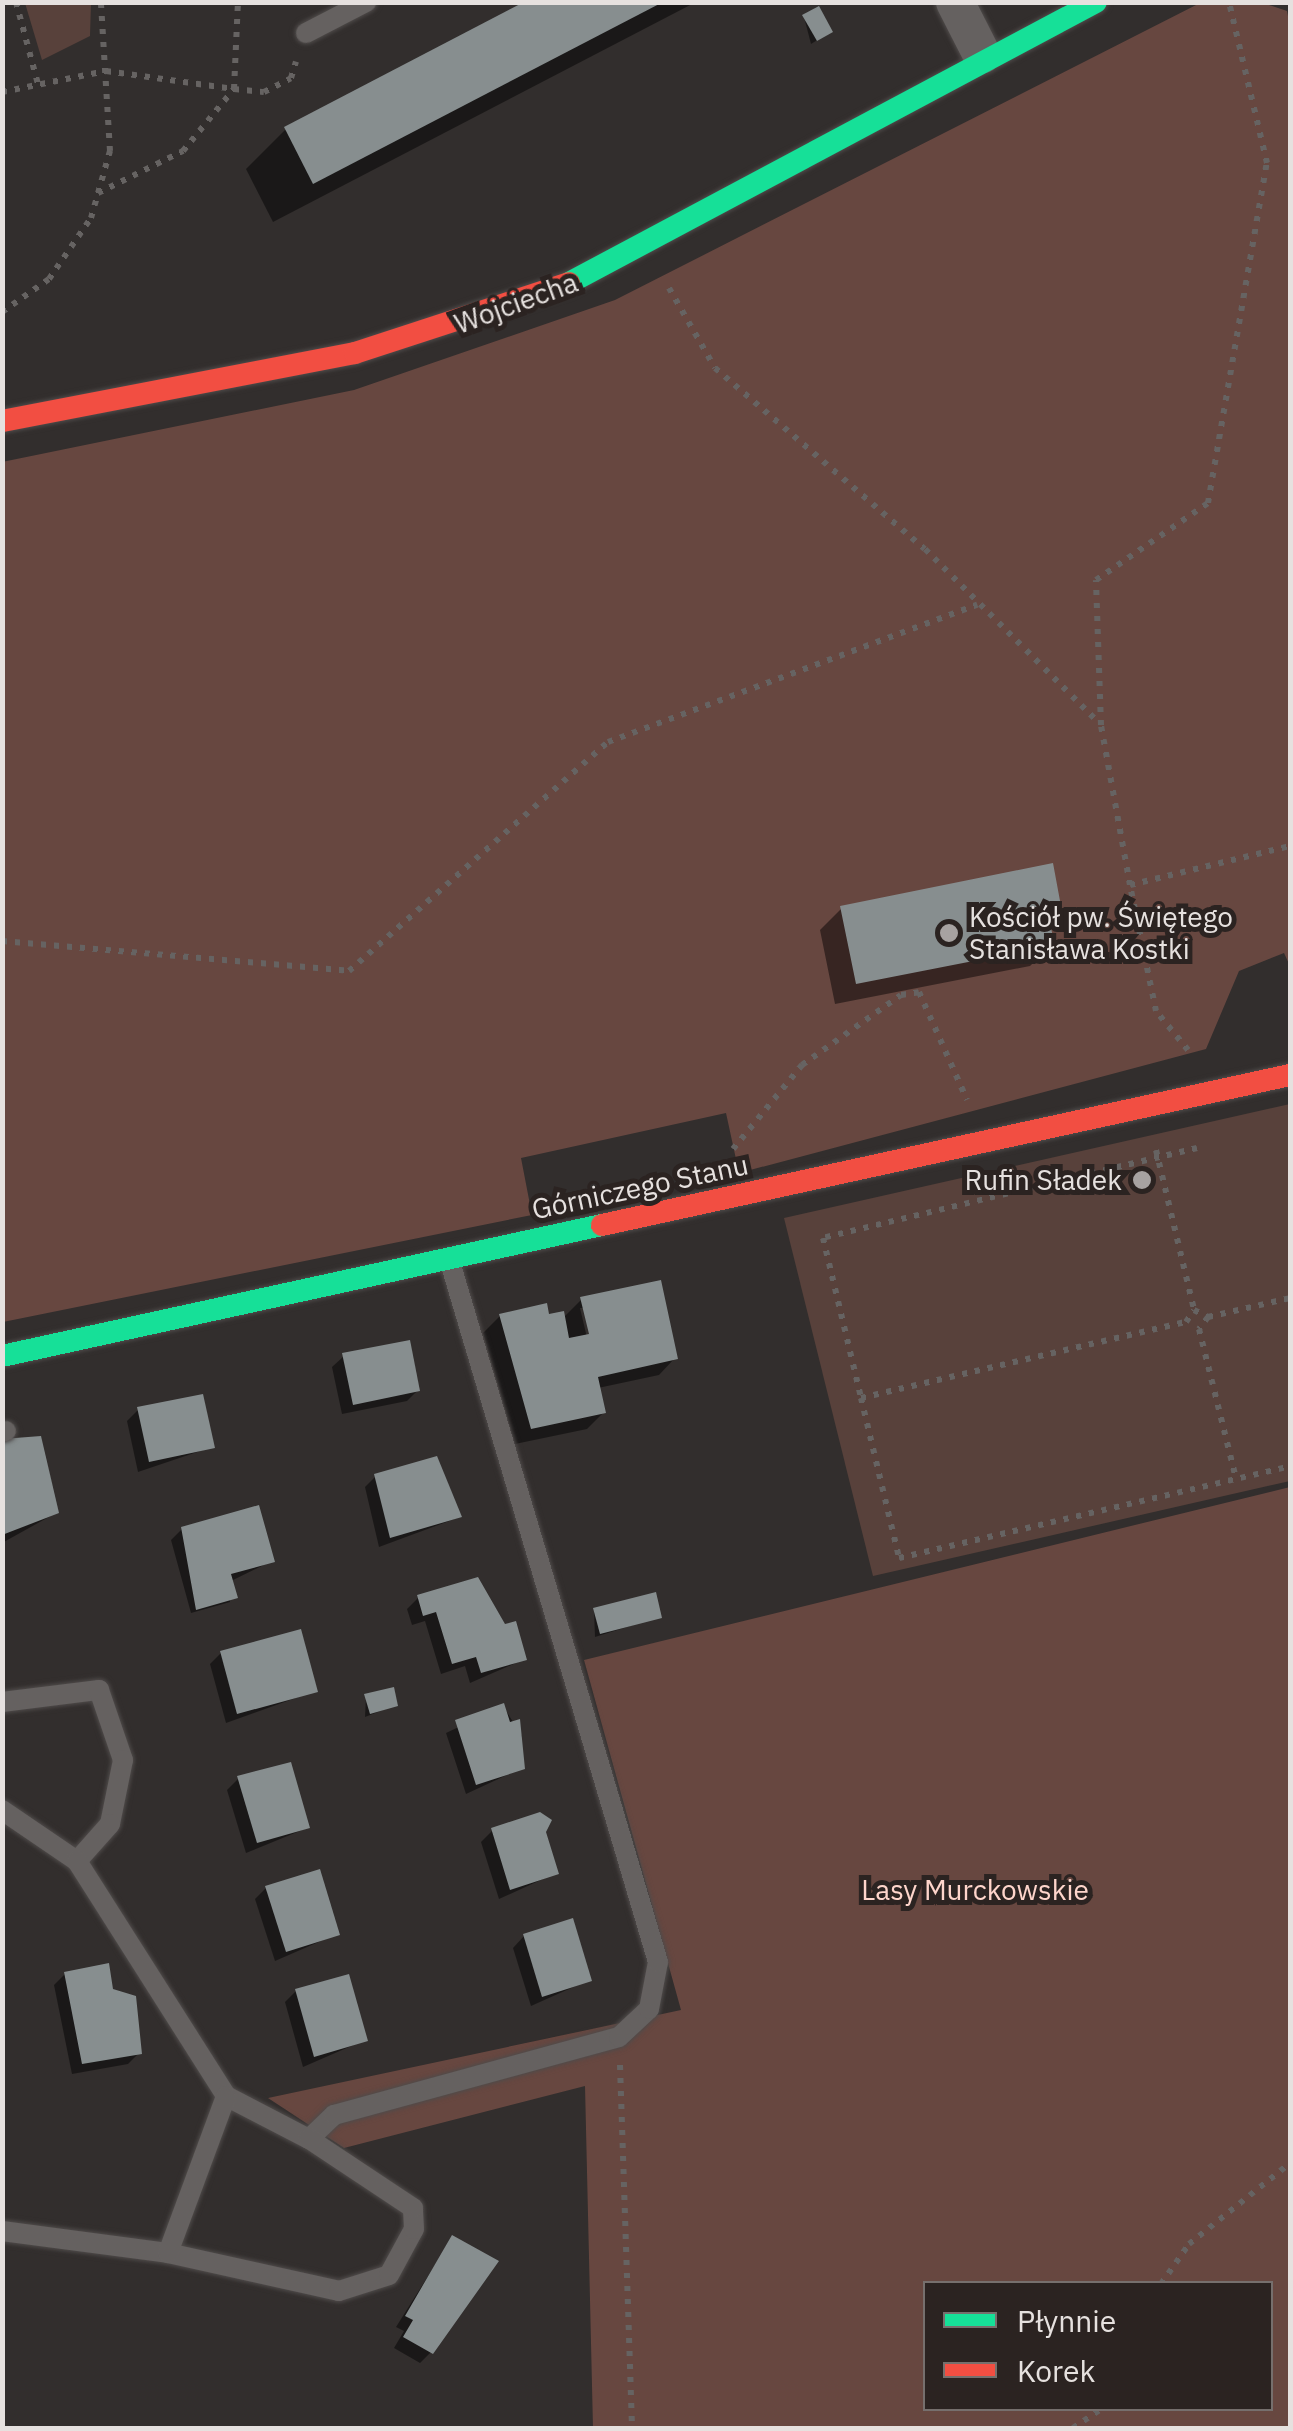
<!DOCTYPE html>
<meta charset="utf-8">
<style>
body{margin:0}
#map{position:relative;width:1293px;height:2431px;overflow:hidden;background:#322e2d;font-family:"IBM Plex Sans",sans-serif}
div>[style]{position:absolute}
.green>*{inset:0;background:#58413b}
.forest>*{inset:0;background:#674740}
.shadow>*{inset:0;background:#0007}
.building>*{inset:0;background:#878e8f}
.path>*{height:6px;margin-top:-3px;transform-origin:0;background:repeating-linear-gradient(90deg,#666362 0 5px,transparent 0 13px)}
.roads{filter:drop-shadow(0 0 2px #4f4b4a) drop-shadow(0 0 2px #4f4b4a)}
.lane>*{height:20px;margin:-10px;padding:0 10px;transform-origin:10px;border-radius:10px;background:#656160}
.street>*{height:38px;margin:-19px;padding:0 19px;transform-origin:19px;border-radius:19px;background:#656160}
.fast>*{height:22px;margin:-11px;padding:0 11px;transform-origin:11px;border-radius:11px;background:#16e098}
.jam>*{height:22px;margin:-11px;padding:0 11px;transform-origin:11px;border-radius:11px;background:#f24e42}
.dots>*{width:28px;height:28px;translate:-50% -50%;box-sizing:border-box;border:5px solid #2b2321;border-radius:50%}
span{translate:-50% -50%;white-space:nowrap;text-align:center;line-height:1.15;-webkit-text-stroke:10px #2b2321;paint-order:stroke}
.street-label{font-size:28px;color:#e6e1df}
.poi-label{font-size:28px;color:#e6e1df}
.left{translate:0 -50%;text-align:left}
.right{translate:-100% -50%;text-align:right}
.park-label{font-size:28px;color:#fed5cb}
.frame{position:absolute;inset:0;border:5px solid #e6e1df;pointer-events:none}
.legend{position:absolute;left:923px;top:2281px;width:350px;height:130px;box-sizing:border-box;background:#2b2321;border:2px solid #766f6d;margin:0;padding:12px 18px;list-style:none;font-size:30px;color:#e6e1df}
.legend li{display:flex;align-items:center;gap:20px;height:50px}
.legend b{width:50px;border:2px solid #766f6d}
</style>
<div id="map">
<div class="green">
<div style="clip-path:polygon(25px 3px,91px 3px,90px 36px,42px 60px)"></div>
<div style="clip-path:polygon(1290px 1104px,1290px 1481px,873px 1576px,784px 1218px)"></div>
</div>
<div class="forest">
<div style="clip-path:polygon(1200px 3px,1263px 3px,1287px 11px,1290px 26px,1290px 966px,1284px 953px,1239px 971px,1206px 1049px,739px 1173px,726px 1113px,521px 1158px,532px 1215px,3px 1322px,2px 462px,354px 390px,615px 300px)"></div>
<div style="clip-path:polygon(evenodd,1290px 1487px,1290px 2428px,593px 2428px,585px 2086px,344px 2148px,268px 2098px,681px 2010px,584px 1660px,1290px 1487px,926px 2284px,1270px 2284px,1270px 2408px,926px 2408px,926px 2284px)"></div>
</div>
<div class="shadow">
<div style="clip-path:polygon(529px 2px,696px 2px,273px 222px,246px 169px,286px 129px)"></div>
<div style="clip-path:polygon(804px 17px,830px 32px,811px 44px)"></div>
<div style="clip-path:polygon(841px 909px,1060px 916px,1048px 928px,1052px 945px,1030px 966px,835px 1004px,820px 930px)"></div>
<div style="clip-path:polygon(evenodd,582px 1299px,675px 1358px,659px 1375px,598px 1388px,604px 1412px,587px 1429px,515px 1444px,483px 1333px,500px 1316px,563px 1318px,582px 1299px,580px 1308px,586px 1308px,594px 1345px,589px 1346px,580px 1308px)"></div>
<div style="clip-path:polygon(344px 1356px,418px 1390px,407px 1401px,342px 1414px,332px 1367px)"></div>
<div style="clip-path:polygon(138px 1410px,212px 1447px,138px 1472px,127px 1421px)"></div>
<div style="clip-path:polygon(2px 1447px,56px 1513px,2px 1543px)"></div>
<div style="clip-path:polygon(376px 1476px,460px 1517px,379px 1547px,365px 1487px)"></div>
<div style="clip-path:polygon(182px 1529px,272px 1561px,231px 1581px,230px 1602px,191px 1613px,171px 1540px)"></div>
<div style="clip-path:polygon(418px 1598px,525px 1659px,470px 1683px,465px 1666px,441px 1674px,425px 1621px,412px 1625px,407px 1609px)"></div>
<div style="clip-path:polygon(594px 1610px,659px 1617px,595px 1637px)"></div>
<div style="clip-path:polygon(221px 1653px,315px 1691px,226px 1723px,210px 1664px)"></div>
<div style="clip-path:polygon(366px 1697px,396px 1705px,365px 1717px)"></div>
<div style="clip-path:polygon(503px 1706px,522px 1736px,514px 1744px,522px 1768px,466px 1794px,446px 1733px)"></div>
<div style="clip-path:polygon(238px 1779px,307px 1828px,246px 1853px,227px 1790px)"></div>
<div style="clip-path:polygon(492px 1831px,556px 1873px,499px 1899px,481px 1842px)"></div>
<div style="clip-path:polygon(266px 1888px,337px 1934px,275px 1961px,255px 1899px)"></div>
<div style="clip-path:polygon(524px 1936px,589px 1980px,531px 2006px,513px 1948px)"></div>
<div style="clip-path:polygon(65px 1974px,110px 1991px,139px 2053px,128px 2064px,72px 2074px,54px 1985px)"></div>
<div style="clip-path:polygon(296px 1991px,365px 2040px,303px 2067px,285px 2002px)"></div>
<div style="clip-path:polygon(452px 2238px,431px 2352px,420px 2363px,394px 2348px,404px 2331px,396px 2327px)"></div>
</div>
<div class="building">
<div style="clip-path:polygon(524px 2px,663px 2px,313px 184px,284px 127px)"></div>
<div style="clip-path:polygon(819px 6px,833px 32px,817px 41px,802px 15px)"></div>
<div style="clip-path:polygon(1053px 863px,1063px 917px,1049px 920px,1055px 945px,856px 984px,840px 906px)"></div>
<div style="clip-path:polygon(661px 1280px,678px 1359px,598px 1377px,606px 1413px,531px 1429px,499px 1314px,547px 1303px,549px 1314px,564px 1311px,569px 1338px,589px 1334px,580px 1297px)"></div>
<div style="clip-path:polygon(410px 1340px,420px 1391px,353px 1405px,342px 1353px)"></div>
<div style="clip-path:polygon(203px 1394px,215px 1448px,149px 1462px,137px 1407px)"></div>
<div style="clip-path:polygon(41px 1436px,59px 1513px,2px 1535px,2px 1439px)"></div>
<div style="clip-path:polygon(437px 1456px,462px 1517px,390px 1538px,374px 1474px)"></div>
<div style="clip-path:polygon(259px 1505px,275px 1562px,231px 1574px,238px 1598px,196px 1610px,181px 1527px)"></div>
<div style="clip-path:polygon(478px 1577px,505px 1624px,516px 1621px,527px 1660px,481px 1673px,476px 1657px,452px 1664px,436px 1612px,423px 1616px,417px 1595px)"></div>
<div style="clip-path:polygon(656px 1592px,662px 1618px,600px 1634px,593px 1608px)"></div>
<div style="clip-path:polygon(301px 1629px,318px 1692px,237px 1714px,220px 1651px)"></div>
<div style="clip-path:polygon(394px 1687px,398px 1706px,370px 1714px,364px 1694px)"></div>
<div style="clip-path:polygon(504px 1703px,510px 1722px,520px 1719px,525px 1769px,476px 1785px,455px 1720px)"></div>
<div style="clip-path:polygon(291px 1762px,310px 1828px,257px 1843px,237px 1776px)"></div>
<div style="clip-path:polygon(540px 1812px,552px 1820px,546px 1832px,559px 1874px,510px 1890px,491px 1828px)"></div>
<div style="clip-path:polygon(320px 1869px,340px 1935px,286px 1952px,265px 1886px)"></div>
<div style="clip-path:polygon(573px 1918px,592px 1981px,542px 1997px,523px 1934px)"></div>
<div style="clip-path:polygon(109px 1963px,113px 1989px,136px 1996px,142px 2054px,82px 2064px,64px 1972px)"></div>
<div style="clip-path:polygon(349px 1974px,368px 2041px,314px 2057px,295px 1989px)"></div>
<div style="clip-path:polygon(452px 2235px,499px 2261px,433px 2354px,403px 2337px,413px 2320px,405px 2316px)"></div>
</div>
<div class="path">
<div style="left:16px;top:2px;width:85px;rotate:75deg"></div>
<div style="left:2px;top:92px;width:106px;rotate:-11.4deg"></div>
<div style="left:106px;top:71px;width:129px;rotate:8deg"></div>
<div style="left:234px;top:89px;width:87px;rotate:-87.4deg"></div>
<div style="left:98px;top:193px;width:95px;rotate:-26.3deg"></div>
<div style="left:183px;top:151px;width:80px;rotate:-50.6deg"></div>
<div style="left:234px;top:89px;width:30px;rotate:6deg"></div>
<div style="left:264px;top:92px;width:30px;rotate:-27deg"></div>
<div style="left:291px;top:78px;width:17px;rotate:-73deg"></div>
<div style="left:669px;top:288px;width:92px;rotate:60.1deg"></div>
<div style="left:715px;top:368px;width:277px;rotate:40.8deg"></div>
<div style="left:925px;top:549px;width:247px;rotate:45deg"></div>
<div style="left:2px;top:312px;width:57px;rotate:-35.1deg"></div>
<div style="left:49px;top:279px;width:74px;rotate:-55.5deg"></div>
<div style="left:91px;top:218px;width:70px;rotate:-74.2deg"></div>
<div style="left:110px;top:151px;width:149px;rotate:-93.5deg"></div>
<div style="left:1130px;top:885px;width:165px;rotate:-13.7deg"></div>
<div style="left:2px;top:941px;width:348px;rotate:4.9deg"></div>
<div style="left:349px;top:971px;width:346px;rotate:-41.5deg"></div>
<div style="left:608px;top:742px;width:394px;rotate:-20.4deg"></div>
<div style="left:1188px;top:1050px;width:50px;rotate:-129.4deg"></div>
<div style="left:1156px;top:1011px;width:129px;rotate:-101.7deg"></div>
<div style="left:1130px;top:885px;width:163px;rotate:-100.3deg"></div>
<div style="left:1101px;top:725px;width:145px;rotate:-92deg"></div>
<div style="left:1096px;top:580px;width:136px;rotate:-34.5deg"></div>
<div style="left:1208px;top:503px;width:345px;rotate:-80.2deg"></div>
<div style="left:1267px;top:163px;width:165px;rotate:-103.3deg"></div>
<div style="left:1197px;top:1148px;width:385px;rotate:166.5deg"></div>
<div style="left:823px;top:1238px;width:164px;rotate:76.6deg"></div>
<div style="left:861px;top:1398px;width:334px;rotate:-13.2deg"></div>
<div style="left:1186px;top:1322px;width:14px;rotate:-56deg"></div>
<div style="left:1194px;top:1310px;width:16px;rotate:27deg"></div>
<div style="left:1208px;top:1317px;width:84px;rotate:-13deg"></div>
<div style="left:733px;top:1149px;width:109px;rotate:-50.6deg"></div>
<div style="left:802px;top:1065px;width:121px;rotate:-35.3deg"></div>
<div style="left:901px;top:995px;width:18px;rotate:-9deg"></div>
<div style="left:919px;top:992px;width:118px;rotate:66deg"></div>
<div style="left:1156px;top:1150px;width:164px;rotate:76.6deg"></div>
<div style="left:1208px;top:1317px;width:15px;rotate:127deg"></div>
<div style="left:1199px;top:1329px;width:154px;rotate:76.1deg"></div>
<div style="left:861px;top:1398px;width:164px;rotate:76.6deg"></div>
<div style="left:899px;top:1558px;width:402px;rotate:-13.2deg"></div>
<div style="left:620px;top:2065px;width:363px;rotate:88.1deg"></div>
<div style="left:1161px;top:2284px;width:49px;rotate:-55deg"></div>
<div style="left:1189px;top:2244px;width:129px;rotate:-38.7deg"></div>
<div style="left:1073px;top:2428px;width:36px;rotate:-34deg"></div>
</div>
<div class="roads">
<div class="lane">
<div style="left:306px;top:33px;width:68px;rotate:-27.3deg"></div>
<div style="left:2px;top:1432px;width:4px;rotate:-14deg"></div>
<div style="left:2px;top:1702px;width:98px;rotate:-7.1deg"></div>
<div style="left:99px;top:1690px;width:74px;rotate:71.1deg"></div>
<div style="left:123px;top:1760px;width:65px;rotate:101.5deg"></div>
<div style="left:110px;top:1824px;width:50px;rotate:131.7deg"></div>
<div style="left:2px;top:1810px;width:91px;rotate:34.2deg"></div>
<div style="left:77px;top:1861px;width:278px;rotate:57.6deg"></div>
<div style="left:226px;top:2096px;width:93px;rotate:27.4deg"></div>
<div style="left:309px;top:2139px;width:35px;rotate:-44deg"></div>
<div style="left:334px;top:2115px;width:295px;rotate:-15.3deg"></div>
<div style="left:619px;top:2037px;width:41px;rotate:-43deg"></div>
<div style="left:649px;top:2009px;width:48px;rotate:-79.2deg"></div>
<div style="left:658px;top:1962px;width:730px;rotate:-106.55deg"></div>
<div style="left:2px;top:2231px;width:167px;rotate:7.5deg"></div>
<div style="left:168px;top:2253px;width:175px;rotate:12.5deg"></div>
<div style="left:339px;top:2291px;width:52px;rotate:-17.7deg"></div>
<div style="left:389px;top:2275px;width:52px;rotate:-61.5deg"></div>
<div style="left:414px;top:2229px;width:21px;rotate:-93deg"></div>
<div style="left:413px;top:2208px;width:125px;rotate:-146.4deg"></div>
<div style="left:168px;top:2253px;width:167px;rotate:-69.7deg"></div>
</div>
<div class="street">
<div style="left:955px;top:2px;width:59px;rotate:63deg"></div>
</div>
<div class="fast">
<div style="left:569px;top:283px;width:597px;rotate:-28.07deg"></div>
<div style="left:2px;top:1356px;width:614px;rotate:-12.32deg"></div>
</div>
<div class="jam">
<div style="left:2px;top:421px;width:359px;rotate:-10.9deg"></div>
<div style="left:355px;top:353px;width:225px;rotate:-18.1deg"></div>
<div style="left:602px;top:1225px;width:704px;rotate:-12.3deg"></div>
</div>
</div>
<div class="dots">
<div style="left:949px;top:933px;background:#a7a2a1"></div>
<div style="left:1142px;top:1180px;background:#a7a2a1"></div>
</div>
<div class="street-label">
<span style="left:516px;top:303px;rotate:-20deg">Wojciecha</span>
<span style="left:640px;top:1187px;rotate:-12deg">Górniczego Stanu</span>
</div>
<div class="poi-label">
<span class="left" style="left:969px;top:933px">Kościół pw. Świętego<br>Stanisława Kostki</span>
<span class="right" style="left:1122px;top:1180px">Rufin Sładek</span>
</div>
<div class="park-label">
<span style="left:975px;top:1890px">Lasy Murckowskie</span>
</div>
<div class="frame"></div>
<ul class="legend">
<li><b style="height:12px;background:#16e098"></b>Płynnie</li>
<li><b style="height:12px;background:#f24e42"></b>Korek</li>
</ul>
</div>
